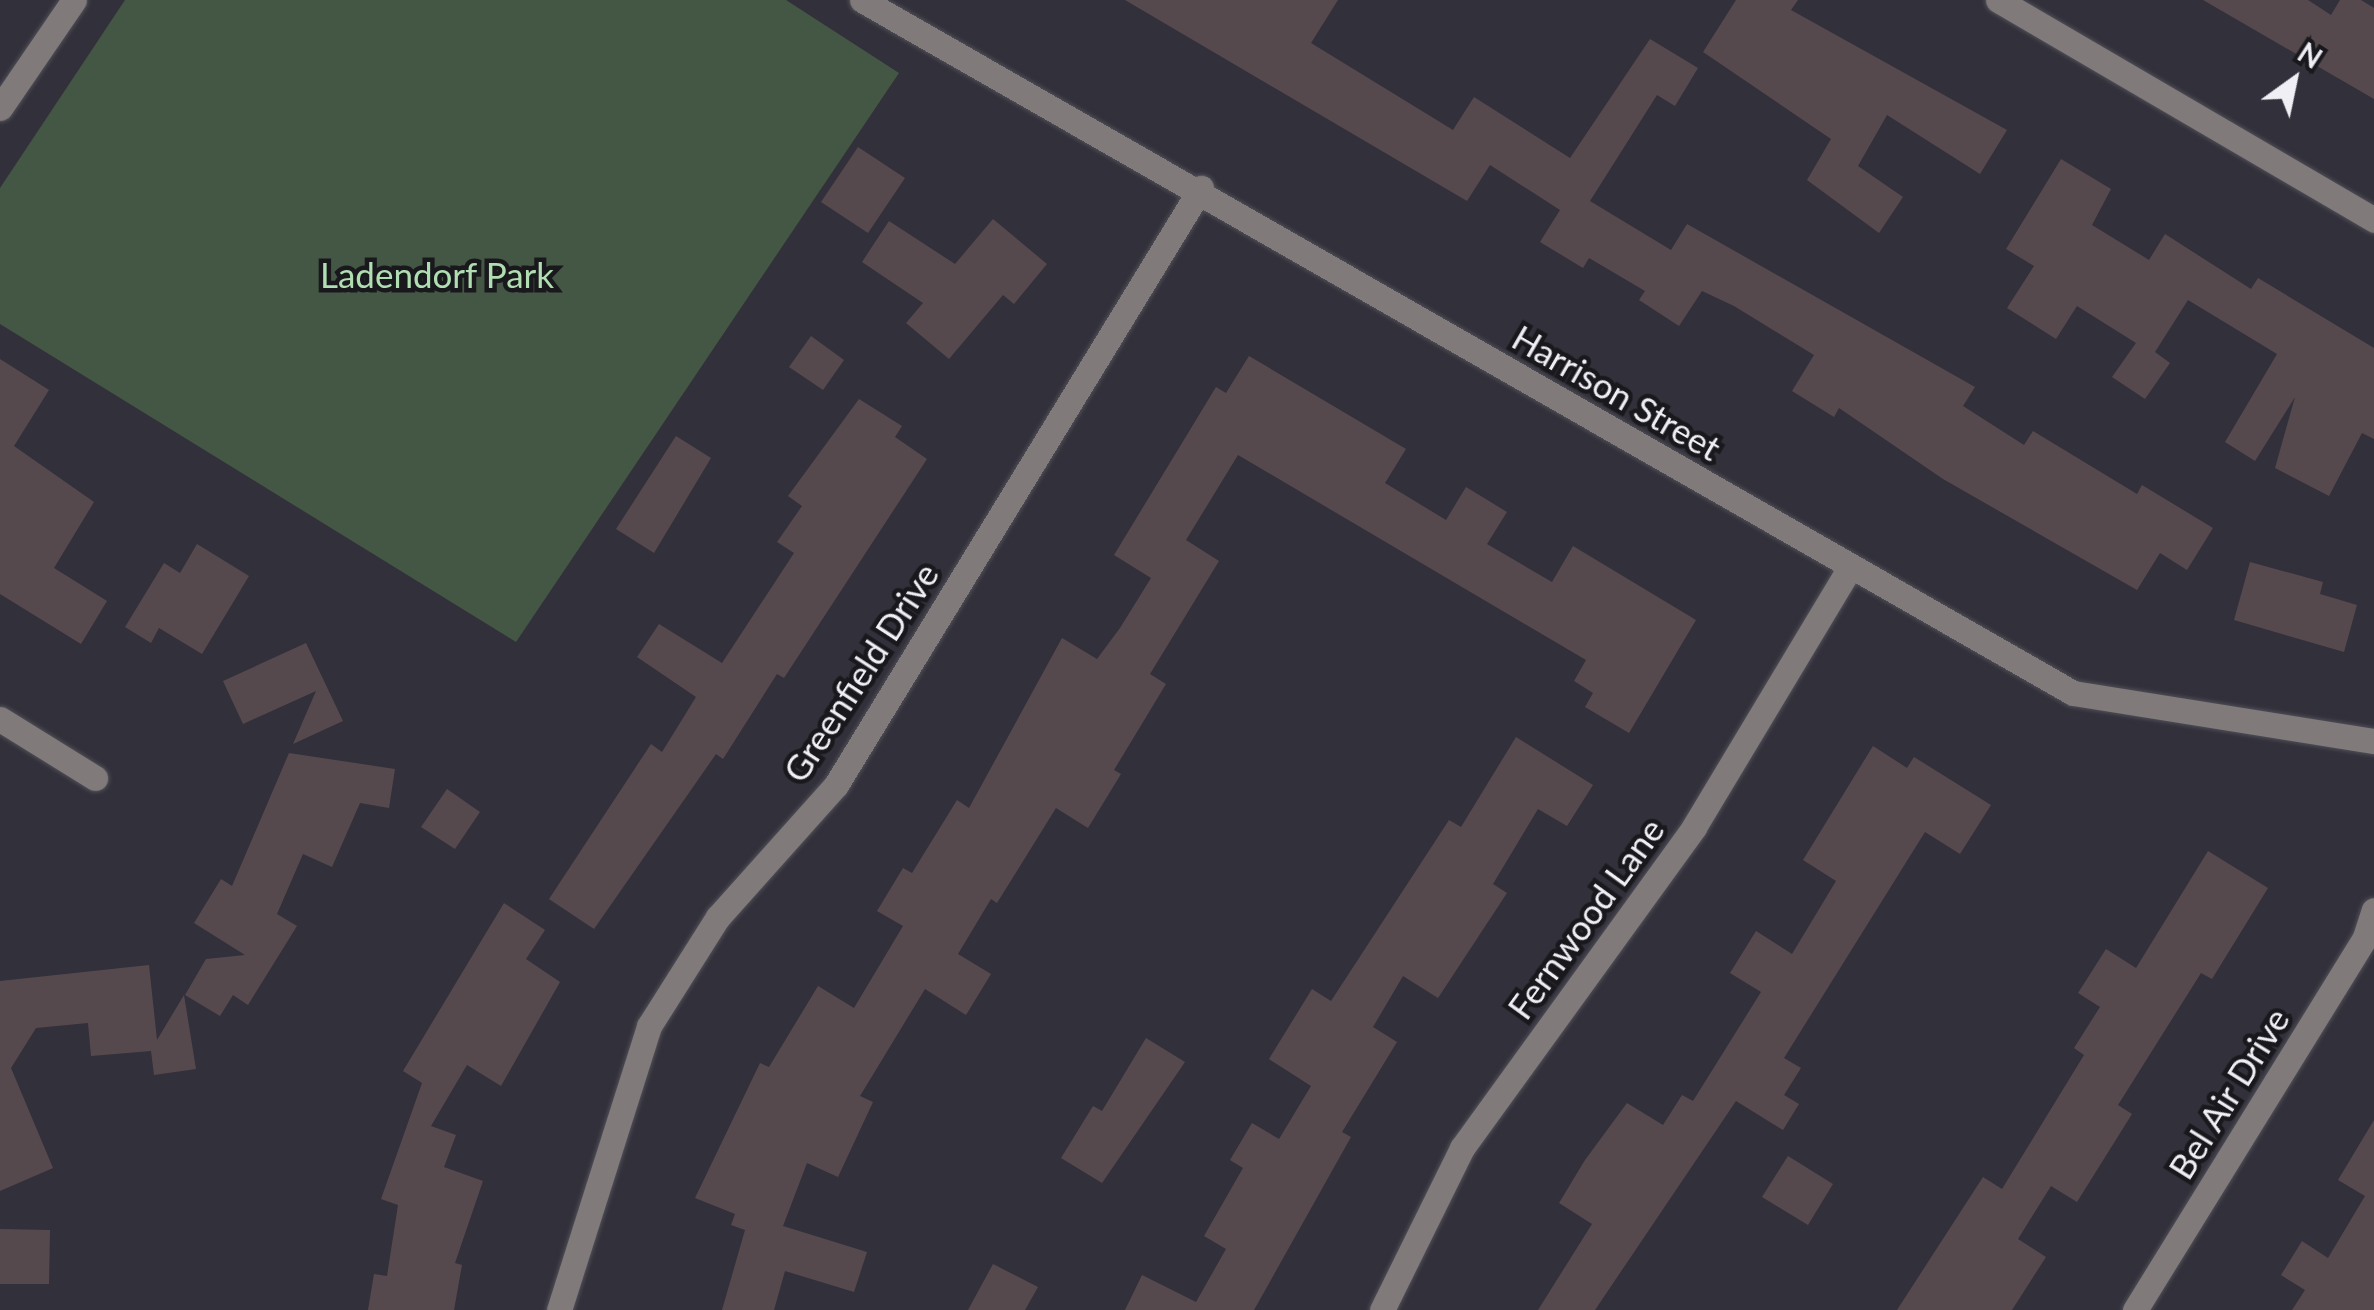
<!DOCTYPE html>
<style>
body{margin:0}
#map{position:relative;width:2374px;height:1310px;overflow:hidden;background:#32303a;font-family:Lato,sans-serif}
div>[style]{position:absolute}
.green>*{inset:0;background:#435744}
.building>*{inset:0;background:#56494e}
.roads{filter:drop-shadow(0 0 2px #504f58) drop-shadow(0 0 2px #504f58)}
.minor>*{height:25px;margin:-12.5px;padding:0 12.5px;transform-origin:12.5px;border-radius:12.5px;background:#817a7a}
span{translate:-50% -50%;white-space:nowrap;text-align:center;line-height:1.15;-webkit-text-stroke:9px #19191d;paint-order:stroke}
.park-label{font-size:35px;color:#b0deb2}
.street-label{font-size:35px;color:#f0eff6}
.north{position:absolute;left:2244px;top:30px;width:100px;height:100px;-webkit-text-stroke:8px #19191d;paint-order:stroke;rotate:33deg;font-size:28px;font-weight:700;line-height:40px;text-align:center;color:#f0eff6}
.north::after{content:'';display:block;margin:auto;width:35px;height:45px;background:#f0eff6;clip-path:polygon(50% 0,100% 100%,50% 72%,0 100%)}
</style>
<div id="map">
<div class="green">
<div style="clip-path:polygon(125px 0,786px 0,899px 73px,516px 642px,0 324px,0 188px)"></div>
</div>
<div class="building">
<div style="clip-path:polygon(1125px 0,1338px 0,1311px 43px,1453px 130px,1474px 97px,1570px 158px,1650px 39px,1698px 68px,1675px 106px,1657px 95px,1590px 201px,1671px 250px,1687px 224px,1975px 387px,1963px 406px,2024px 445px,2033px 431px,2137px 494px,2142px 485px,2213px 528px,2187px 570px,2160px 553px,2137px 590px,1943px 479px,1839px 408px,1834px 417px,1792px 391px,1814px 355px,1734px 306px,1702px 291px,1679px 326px,1639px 300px,1645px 291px,1589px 258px,1583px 268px,1540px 242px,1560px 210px,1490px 165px,1467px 201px)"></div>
<div style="clip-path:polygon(1736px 0,1798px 0,1791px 10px,2007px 130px,1980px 174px,1887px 115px,1858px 166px,1903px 197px,1879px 233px,1807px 180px,1831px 139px,1703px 52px)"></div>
<div style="clip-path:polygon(2203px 0,2308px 0,2331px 15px,2340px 0,2361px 0,2374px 8px,2374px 99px)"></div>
<div style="clip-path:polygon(858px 147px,905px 178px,868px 233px,821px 202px)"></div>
<div style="clip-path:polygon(2061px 159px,2111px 189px,2092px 225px,2149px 260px,2165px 234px,2251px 289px,2258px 278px,2374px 348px,2374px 439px,2362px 433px,2329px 496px,2275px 468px,2295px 397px,2255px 461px,2225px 442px,2277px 354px,2188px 300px,2155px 352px,2170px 363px,2145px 399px,2112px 377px,2136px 343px,2077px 306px,2056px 339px,2007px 308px,2034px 266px,2006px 249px)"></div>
<div style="clip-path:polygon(993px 219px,1047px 264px,1014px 304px,1003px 295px,949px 359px,906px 323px,923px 303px,862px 262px,889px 221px,955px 264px)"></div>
<div style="clip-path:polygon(811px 336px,844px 360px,823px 390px,789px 367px)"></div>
<div style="clip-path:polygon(1249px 356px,1406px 449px,1385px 483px,1446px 520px,1466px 487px,1507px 512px,1487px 544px,1552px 582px,1573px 546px,1696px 620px,1629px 733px,1585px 707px,1593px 693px,1574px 681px,1586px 660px,1238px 455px,1186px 540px,1219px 561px,1150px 674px,1166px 684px,1114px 770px,1121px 774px,1088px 828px,1056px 808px,997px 903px,991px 899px,958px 954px,991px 974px,966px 1015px,925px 989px,860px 1096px,873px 1102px,838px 1177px,807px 1163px,783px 1226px,867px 1252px,854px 1292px,785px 1271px,774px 1310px,722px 1310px,745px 1230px,731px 1225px,735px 1214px,695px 1198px,760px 1063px,769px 1067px,818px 986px,854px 1008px,903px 926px,877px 911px,903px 868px,912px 873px,957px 800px,969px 808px,1062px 638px,1097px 659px,1120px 628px,1151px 578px,1114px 555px,1216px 387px,1226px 393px)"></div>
<div style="clip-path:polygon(0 359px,49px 390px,14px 446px,94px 502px,54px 568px,107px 601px,81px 644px,0 594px)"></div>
<div style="clip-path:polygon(859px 399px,902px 426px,895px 437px,927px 459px,784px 678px,777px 674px,723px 759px,716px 754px,594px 929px,549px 899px,651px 744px,662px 752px,696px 697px,637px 657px,659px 624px,722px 663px,794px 553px,777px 542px,802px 506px,788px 496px)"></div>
<div style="clip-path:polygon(676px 436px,711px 458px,654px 553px,616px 529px)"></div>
<div style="clip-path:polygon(197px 544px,249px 576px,202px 654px,159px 628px,151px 643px,125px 627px,164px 563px,180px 573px)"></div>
<div style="clip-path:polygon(2250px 562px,2323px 582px,2320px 594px,2357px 605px,2344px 652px,2234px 620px)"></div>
<div style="clip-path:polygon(306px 643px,343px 721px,293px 744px,316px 691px,243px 724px,223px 681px)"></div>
<div style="clip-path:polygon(1516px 737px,1593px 785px,1567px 826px,1538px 809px,1493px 884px,1507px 893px,1438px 998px,1403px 976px,1373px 1027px,1397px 1042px,1342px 1132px,1351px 1137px,1254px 1310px,1125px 1310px,1142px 1275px,1196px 1302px,1226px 1249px,1204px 1236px,1243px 1168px,1230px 1160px,1252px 1123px,1279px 1139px,1311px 1086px,1269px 1059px,1312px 989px,1331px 1001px,1449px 820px,1461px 827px)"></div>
<div style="clip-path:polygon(1873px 746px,1907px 768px,1914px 757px,1991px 805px,1960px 854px,1925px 832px,1784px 1058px,1801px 1068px,1784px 1095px,1799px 1104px,1783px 1130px,1736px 1101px,1595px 1310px,1538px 1310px,1592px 1224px,1559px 1203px,1585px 1160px,1627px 1103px,1663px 1125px,1682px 1095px,1693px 1101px,1761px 992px,1730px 973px,1756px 931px,1792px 954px,1836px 881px,1803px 860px)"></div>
<div style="clip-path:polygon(289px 753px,395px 769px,389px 808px,360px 803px,332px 867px,303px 854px,277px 914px,297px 926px,248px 1005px,233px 995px,220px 1016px,185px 995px,206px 959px,245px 955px,194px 923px,221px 879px,232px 886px)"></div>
<div style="clip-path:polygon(447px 789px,480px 812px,455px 849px,421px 827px)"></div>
<div style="clip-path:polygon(2208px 851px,2268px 888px,2212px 979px,2201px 973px,2118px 1105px,2132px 1114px,2077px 1202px,2051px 1186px,2018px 1239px,2046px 1257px,2012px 1310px,1897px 1310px,1983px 1177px,2002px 1189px,2084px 1055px,2074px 1048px,2100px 1007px,2078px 993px,2106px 949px,2136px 968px)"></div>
<div style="clip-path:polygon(504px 903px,545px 930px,526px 959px,560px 982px,501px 1086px,467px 1065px,431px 1126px,456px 1135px,444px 1167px,483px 1181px,455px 1263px,462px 1265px,454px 1310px,368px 1310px,374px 1274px,387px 1276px,398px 1205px,381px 1199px,422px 1083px,403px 1071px)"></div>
<div style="clip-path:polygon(149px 965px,157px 1040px,184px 995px,196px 1069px,154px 1075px,151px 1051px,91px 1056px,88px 1023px,36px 1028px,11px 1068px,53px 1168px,0 1191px,0 981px)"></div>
<div style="clip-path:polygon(1146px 1038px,1185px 1062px,1102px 1183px,1061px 1158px,1093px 1106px,1102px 1111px)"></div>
<div style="clip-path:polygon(2374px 1120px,2374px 1310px,2292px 1310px,2305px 1290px,2281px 1275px,2302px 1241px,2328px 1258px,2365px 1196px,2338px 1180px)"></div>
<div style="clip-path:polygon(1788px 1156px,1833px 1184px,1808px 1225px,1762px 1197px)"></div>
<div style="clip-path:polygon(0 1229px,50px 1230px,49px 1284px,0 1284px)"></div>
<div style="clip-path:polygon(993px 1264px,1038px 1287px,1025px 1310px,968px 1310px)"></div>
</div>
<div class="roads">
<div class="minor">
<div style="left:862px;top:0;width:1395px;rotate:29.78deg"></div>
<div style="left:2073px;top:693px;width:305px;rotate:9.1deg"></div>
<div style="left:1998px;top:0;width:436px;rotate:30.3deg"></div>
<div style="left:0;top:108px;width:131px;rotate:-55.6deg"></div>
<div style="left:0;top:719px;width:112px;rotate:31.8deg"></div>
<div style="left:559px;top:1310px;width:298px;rotate:-72.4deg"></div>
<div style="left:649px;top:1026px;width:129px;rotate:-57.7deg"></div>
<div style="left:718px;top:917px;width:177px;rotate:-48.2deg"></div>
<div style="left:836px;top:785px;width:700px;rotate:-58.56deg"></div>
<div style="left:1382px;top:1310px;width:181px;rotate:-63.7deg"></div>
<div style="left:1462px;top:1148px;width:396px;rotate:-54.1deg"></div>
<div style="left:1694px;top:827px;width:301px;rotate:-59deg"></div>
<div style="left:2135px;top:1310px;width:438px;rotate:-58.3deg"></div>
<div style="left:2365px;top:937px;width:28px;rotate:-72deg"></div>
</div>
</div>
<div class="park-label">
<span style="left:437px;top:274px">Ladendorf Park</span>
</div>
<div class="street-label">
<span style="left:1617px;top:392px;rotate:30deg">Harrison Street</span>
<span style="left:860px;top:672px;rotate:-57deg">Greenfield Drive</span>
<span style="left:1585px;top:918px;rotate:-54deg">Fernwood Lane</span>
<span style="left:2228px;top:1093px;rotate:-58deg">Bel Air Drive</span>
</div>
<div class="north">N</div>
</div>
